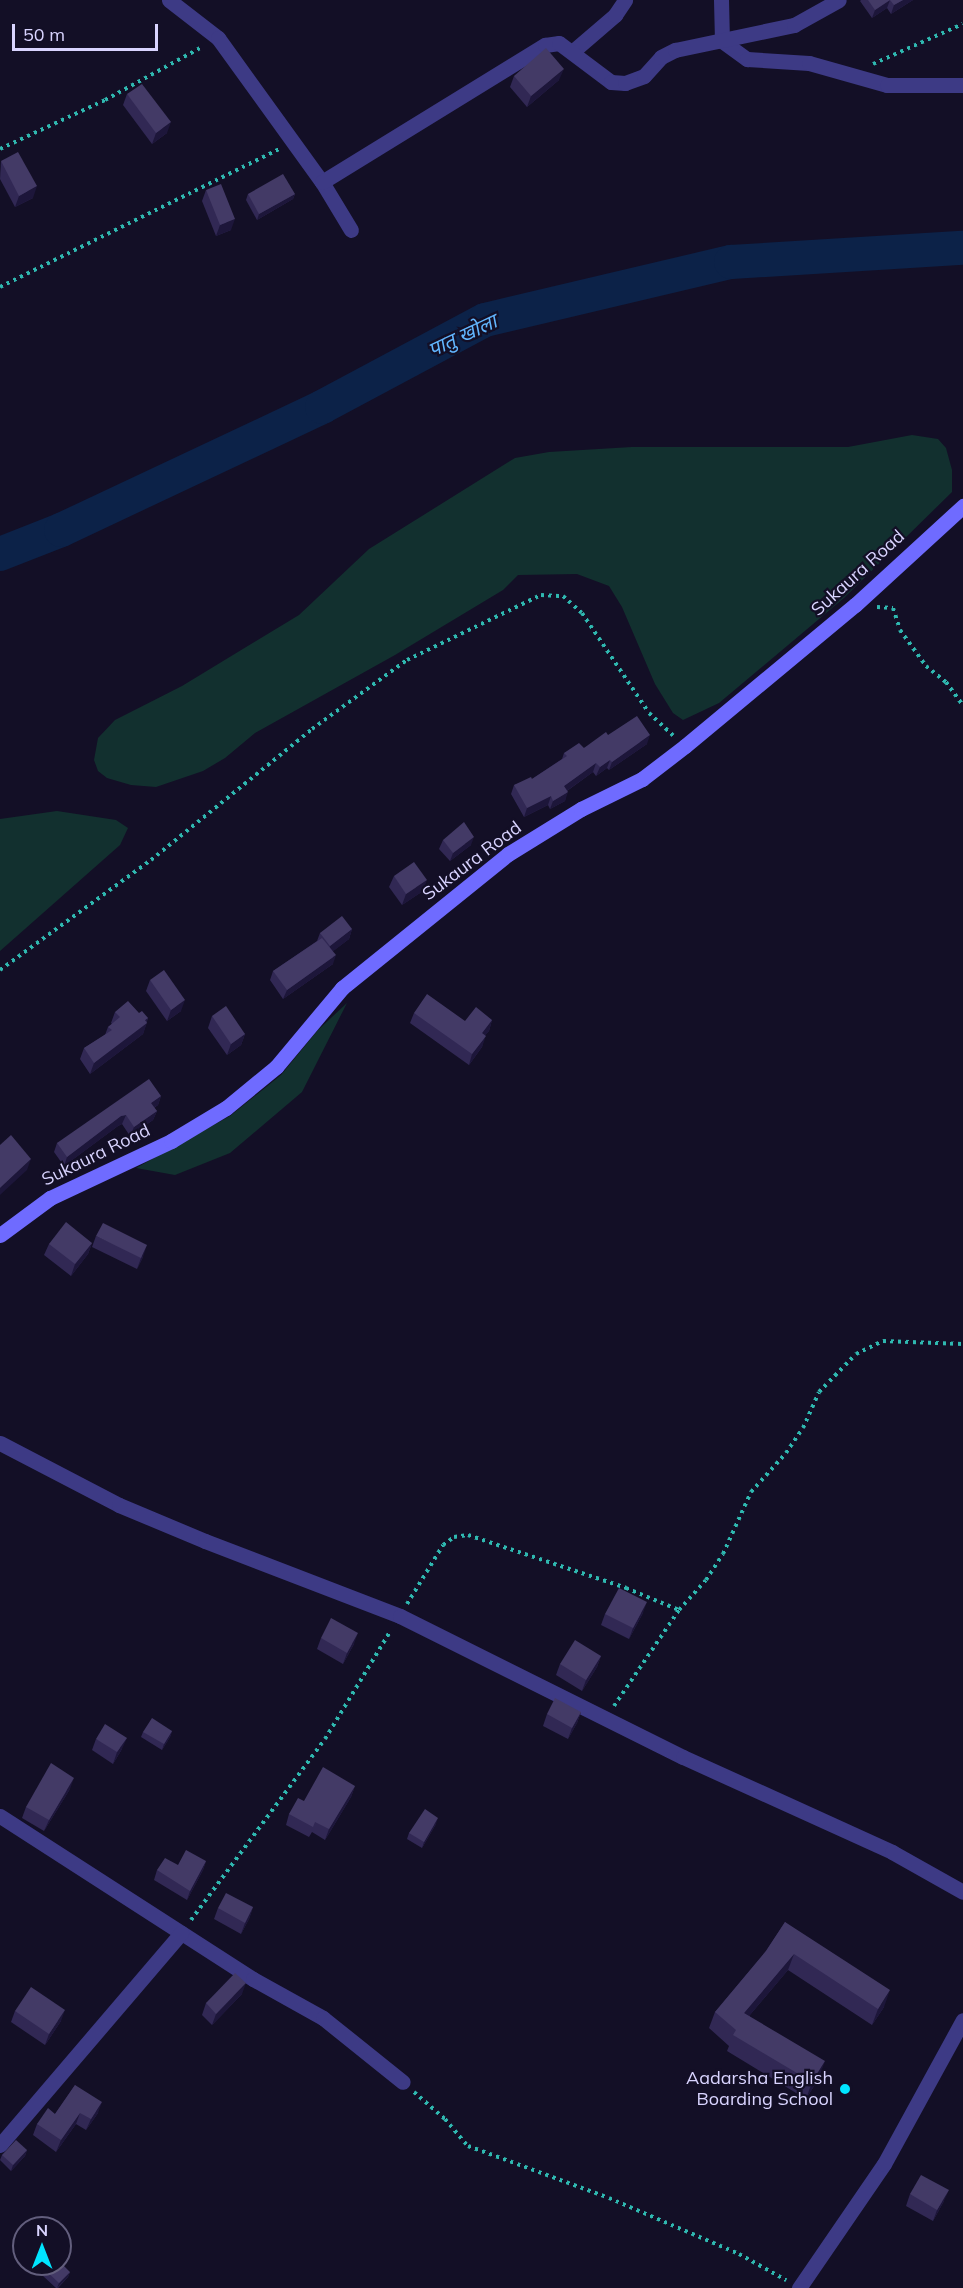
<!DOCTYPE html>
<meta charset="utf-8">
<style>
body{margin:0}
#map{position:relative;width:963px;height:2288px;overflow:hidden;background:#130f26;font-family:Mulish,"Noto Sans Devanagari",sans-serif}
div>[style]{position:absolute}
.green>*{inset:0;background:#12302f}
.river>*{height:34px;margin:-17px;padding:0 17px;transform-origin:17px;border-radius:17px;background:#0c2248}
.path>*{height:4px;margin-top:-2px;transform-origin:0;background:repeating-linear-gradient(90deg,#2fb8b0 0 3px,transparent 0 7.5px)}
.street>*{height:15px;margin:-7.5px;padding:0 7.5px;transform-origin:7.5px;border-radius:7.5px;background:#3d3a85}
.secondary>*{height:15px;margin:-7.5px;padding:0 7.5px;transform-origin:7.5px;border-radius:7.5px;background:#6f6bff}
.wall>*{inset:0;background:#312854}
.shaded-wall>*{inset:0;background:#1d163a}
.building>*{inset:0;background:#433a66}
.dots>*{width:16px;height:16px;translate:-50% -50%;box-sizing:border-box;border:3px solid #130f26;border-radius:50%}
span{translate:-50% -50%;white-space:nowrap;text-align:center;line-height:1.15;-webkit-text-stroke:4.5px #130f26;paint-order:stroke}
.street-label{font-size:18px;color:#d9d4ff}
.poi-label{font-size:18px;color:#d9d4ff}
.right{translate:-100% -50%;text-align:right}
.water-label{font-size:20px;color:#62b6ff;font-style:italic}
.north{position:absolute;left:12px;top:2216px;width:60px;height:60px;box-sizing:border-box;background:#130f26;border:2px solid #625e7d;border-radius:50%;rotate:0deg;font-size:16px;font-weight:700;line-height:24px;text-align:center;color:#d9d4ff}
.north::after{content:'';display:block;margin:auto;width:21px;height:27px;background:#00e5ff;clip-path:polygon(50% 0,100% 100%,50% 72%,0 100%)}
.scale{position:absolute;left:12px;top:24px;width:146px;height:27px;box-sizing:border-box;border:3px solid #d9d4ff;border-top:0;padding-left:8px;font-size:18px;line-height:21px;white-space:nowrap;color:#d9d4ff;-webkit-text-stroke:4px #130f26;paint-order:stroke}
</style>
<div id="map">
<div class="green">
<div style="clip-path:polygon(912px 435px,938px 439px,946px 448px,952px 470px,952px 492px,844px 598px,719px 703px,683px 720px,673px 713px,655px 684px,622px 607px,609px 586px,577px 574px,518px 575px,503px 590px,395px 655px,255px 733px,225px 758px,203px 771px,156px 787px,131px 785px,107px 778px,98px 771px,94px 760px,98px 738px,115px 720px,182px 686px,299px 615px,369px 549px,515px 458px,549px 452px,632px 447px,848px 447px)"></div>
<div style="clip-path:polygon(57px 811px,116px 820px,128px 828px,120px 845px,0 951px,0 819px)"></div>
<div style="clip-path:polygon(347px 1003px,302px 1092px,230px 1153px,175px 1175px,136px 1168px,230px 1116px,281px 1075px,318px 1030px)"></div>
</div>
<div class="river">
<div style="left:0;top:554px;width:66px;rotate:-21.5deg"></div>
<div style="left:61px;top:530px;width:289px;rotate:-25.2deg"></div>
<div style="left:322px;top:407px;width:185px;rotate:-28.1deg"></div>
<div style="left:485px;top:320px;width:253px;rotate:-13.3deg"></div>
<div style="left:731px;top:262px;width:232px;rotate:-3.5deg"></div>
</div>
<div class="path">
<div style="left:873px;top:64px;width:98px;rotate:-24deg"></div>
<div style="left:0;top:149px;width:116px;rotate:-25deg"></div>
<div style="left:105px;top:100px;width:111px;rotate:-28.7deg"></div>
<div style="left:0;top:287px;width:311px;rotate:-26.3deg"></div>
<div style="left:877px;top:607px;width:16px;rotate:4deg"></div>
<div style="left:893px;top:608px;width:23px;rotate:72deg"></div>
<div style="left:900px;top:630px;width:44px;rotate:54.2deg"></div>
<div style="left:926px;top:666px;width:26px;rotate:39deg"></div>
<div style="left:946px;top:682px;width:29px;rotate:54deg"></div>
<div style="left:0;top:970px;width:187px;rotate:-36.1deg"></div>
<div style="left:151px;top:860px;width:208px;rotate:-39.1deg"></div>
<div style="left:312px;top:729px;width:117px;rotate:-36deg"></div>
<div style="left:407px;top:660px;width:149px;rotate:-25.9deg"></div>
<div style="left:541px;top:595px;width:22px;rotate:3deg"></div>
<div style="left:563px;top:596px;width:25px;rotate:42deg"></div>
<div style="left:582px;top:613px;width:120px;rotate:56.2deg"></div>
<div style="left:649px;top:713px;width:33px;rotate:43deg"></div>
<div style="left:407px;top:1604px;width:69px;rotate:-58.6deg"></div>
<div style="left:443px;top:1545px;width:14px;rotate:-36deg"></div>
<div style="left:454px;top:1537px;width:14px;rotate:-8deg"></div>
<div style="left:468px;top:1535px;width:167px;rotate:18.5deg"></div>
<div style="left:626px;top:1588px;width:57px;rotate:22.5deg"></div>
<div style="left:614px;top:1706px;width:116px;rotate:-55.9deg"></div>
<div style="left:679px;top:1610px;width:40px;rotate:-48deg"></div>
<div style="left:706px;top:1580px;width:31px;rotate:-57deg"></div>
<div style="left:723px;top:1554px;width:68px;rotate:-65.7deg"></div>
<div style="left:751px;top:1492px;width:52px;rotate:-48.1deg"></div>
<div style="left:786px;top:1453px;width:30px;rotate:-56deg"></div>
<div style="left:803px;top:1428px;width:39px;rotate:-66deg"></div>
<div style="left:819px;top:1392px;width:53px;rotate:-45.8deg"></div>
<div style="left:856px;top:1354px;width:30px;rotate:-26deg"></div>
<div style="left:883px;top:1341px;width:80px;rotate:2.1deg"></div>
<div style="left:191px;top:1920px;width:225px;rotate:-53.5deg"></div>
<div style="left:325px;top:1739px;width:127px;rotate:-58.8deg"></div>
<div style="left:414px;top:2092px;width:41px;rotate:41.1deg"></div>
<div style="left:445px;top:2119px;width:35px;rotate:50deg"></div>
<div style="left:468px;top:2146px;width:150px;rotate:20.2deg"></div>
<div style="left:609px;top:2198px;width:142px;rotate:23.3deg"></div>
<div style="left:739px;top:2254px;width:54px;rotate:29deg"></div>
</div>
<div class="street">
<div style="left:169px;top:0;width:62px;rotate:37.8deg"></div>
<div style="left:218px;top:38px;width:178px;rotate:54.2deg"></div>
<div style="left:322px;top:182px;width:56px;rotate:58.9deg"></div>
<div style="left:721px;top:0;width:41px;rotate:88.6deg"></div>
<div style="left:722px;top:41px;width:31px;rotate:36deg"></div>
<div style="left:747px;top:59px;width:62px;rotate:3.7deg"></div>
<div style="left:809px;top:63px;width:81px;rotate:15.8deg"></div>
<div style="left:887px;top:85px;width:76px"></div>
<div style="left:572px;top:52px;width:57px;rotate:-40.7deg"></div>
<div style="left:615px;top:15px;width:18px;rotate:-56deg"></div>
<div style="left:322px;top:182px;width:262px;rotate:-31.6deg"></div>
<div style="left:545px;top:45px;width:14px;rotate:-8deg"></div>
<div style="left:559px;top:43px;width:65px;rotate:36.9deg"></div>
<div style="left:611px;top:82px;width:14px;rotate:4deg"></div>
<div style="left:625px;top:83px;width:20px;rotate:-20deg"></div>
<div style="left:644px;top:76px;width:25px;rotate:-48deg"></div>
<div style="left:661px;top:57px;width:16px;rotate:-27deg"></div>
<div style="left:675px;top:50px;width:122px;rotate:-11.9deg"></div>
<div style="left:794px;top:25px;width:51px;rotate:-29.1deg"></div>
<div style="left:0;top:1443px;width:134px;rotate:27.5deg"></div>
<div style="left:119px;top:1505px;width:93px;rotate:22.7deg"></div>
<div style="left:205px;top:1541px;width:209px;rotate:21deg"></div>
<div style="left:400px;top:1616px;width:316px;rotate:26.5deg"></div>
<div style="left:683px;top:1757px;width:230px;rotate:24.4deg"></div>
<div style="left:892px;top:1852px;width:81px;rotate:29.4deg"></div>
<div style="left:0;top:1816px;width:301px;rotate:32.8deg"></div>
<div style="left:253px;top:1979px;width:80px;rotate:29.1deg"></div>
<div style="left:323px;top:2018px;width:102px;rotate:38.7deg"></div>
<div style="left:0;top:2145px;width:279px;rotate:-49.5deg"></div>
<div style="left:799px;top:2288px;width:150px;rotate:-55.6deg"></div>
<div style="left:884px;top:2164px;width:164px;rotate:-61.3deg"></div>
</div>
<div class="secondary">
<div style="left:0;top:1235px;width:62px;rotate:-36.5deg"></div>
<div style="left:50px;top:1198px;width:134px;rotate:-25.2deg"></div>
<div style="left:171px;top:1141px;width:64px;rotate:-31deg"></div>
<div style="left:226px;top:1108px;width:65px;rotate:-39.4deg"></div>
<div style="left:276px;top:1067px;width:103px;rotate:-50.1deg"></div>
<div style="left:342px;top:988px;width:213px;rotate:-38.9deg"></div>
<div style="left:508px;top:854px;width:86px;rotate:-31.7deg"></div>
<div style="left:581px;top:809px;width:68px;rotate:-26.2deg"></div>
<div style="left:642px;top:779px;width:54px;rotate:-37.5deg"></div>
<div style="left:685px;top:746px;width:221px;rotate:-39.7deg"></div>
<div style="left:855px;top:605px;width:147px;rotate:-42.5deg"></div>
</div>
<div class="wall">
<div style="clip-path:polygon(861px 0,913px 0,891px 14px,887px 8px,872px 18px,860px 1px)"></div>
<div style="clip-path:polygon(514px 76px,559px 80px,527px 107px,510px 87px)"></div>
<div style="clip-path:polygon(127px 94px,167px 133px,152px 144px,123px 105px)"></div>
<div style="clip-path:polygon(1px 161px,33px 198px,15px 207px,0 179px)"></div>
<div style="clip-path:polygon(206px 190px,231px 230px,216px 236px,202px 201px)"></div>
<div style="clip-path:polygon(248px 194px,295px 194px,293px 199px,257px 220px,246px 200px)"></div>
<div style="clip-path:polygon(608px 735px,647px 744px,609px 770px,607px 768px,596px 776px,593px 772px,567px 791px,565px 801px,550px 809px,548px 805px,524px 817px,511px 794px,514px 785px,532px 779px,562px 759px,564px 753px,584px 748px)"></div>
<div style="clip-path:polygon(443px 840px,471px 845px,450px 861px,439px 849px)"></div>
<div style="clip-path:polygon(394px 876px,423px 891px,402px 905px,389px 887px)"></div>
<div style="clip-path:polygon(352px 929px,349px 939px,333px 951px,333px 964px,283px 999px,270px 980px,273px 971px,317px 941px,320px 933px)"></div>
<div style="clip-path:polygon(150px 980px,181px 1011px,167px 1021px,146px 991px)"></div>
<div style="clip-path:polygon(115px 1012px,139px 1013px,148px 1018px,143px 1034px,90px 1074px,80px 1059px,84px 1048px,105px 1035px,108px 1027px,112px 1024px,111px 1023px)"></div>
<div style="clip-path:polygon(414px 1013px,465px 1021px,492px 1020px,489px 1031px,485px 1035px,482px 1047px,469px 1065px,410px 1023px)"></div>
<div style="clip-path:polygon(212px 1016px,245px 1034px,241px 1045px,227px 1055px,208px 1028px)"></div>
<div style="clip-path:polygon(161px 1096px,158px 1105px,154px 1108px,157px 1111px,153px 1120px,130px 1136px,122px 1124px,118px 1126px,64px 1166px,54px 1152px,57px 1143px)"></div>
<div style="clip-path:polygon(96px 1236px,143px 1257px,137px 1269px,92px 1247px)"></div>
<div style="clip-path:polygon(92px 1243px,88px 1254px,71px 1276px,44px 1255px,49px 1244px)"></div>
<div style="clip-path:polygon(643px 1613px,629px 1639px,601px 1625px,605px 1614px)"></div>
<div style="clip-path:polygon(321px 1638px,354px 1644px,343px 1664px,317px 1649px)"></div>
<div style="clip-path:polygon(601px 1656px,597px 1667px,582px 1691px,556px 1675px,560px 1664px)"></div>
<div style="clip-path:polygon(581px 1712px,577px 1723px,568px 1739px,543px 1726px,547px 1714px)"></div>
<div style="clip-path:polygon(172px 1731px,170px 1737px,162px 1750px,141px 1737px,143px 1732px)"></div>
<div style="clip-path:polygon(96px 1739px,122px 1749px,113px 1764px,92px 1750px)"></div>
<div style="clip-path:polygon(355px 1786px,351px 1797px,325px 1840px,312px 1832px,309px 1837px,286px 1825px,289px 1814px,304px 1801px)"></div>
<div style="clip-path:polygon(70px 1789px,44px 1831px,22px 1818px,26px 1807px)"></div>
<div style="clip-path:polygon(436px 1824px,422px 1848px,407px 1839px,409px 1833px)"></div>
<div style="clip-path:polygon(206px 1861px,203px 1870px,187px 1900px,154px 1880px,157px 1870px,178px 1865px)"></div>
<div style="clip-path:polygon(253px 1907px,249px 1919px,241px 1934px,214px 1919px,218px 1908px)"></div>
<div style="clip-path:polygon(785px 1922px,884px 2007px,872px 2025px,788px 1970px,749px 2016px,819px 2078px,806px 2099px,727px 2051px,729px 2046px,709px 2028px,715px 2012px,766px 1951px)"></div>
<div style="clip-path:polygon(242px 1994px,212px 2025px,202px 2015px,206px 2003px)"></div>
<div style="clip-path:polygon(15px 2011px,61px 2021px,45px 2045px,11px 2022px)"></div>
<div style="clip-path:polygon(75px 2085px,98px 2113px,86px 2130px,76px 2124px,56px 2152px,33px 2135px,37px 2124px,55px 2114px)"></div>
<div style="clip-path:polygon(27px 2150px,25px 2156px,11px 2171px,0 2160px,2px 2155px)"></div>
<div style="clip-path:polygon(910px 2194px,944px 2201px,933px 2221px,906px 2206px)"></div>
<div style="clip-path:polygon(44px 2269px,70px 2272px,68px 2277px,58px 2288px,56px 2288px,42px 2275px)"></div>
</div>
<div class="shaded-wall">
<div style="clip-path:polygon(890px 0,887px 8px,872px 18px,875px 10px)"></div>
<div style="clip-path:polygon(903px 0,913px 0,891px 14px,894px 5px)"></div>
<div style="clip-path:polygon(564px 69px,559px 80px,527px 107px,531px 96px)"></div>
<div style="clip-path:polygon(171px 122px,167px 133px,152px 144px,156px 133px)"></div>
<div style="clip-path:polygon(37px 186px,33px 198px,15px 207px,19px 196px)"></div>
<div style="clip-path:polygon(295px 194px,293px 199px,257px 220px,259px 214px)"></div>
<div style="clip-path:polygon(235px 219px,231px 230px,216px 236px,220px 225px)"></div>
<div style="clip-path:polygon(650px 735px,647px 744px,609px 770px,612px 762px)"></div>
<div style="clip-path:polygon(610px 760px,607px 768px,596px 776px,600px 767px)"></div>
<div style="clip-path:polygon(596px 763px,593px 772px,561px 795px,564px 786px)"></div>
<div style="clip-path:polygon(568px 792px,565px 801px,550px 809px,553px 801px)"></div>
<div style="clip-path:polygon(551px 796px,548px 805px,524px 817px,527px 808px)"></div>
<div style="clip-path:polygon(474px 837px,471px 845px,450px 861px,453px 853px)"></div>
<div style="clip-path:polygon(427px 880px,423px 891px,402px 905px,406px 894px)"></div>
<div style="clip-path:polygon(352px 929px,349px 939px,327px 956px,330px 946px)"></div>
<div style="clip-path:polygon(336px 955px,333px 964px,283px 999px,287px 990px)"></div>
<div style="clip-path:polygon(185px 1000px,181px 1011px,167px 1021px,171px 1010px)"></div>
<div style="clip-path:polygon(148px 1018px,145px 1024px,147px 1023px,143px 1034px,90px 1074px,94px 1063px)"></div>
<div style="clip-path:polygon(492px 1020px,489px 1031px,478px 1044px,482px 1033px)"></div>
<div style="clip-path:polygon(245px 1034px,241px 1045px,227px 1055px,231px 1044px)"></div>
<div style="clip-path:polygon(486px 1036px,482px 1047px,469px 1065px,472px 1054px)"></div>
<div style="clip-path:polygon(161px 1096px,158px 1105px,147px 1112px,151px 1103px)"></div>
<div style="clip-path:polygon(157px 1111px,153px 1120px,130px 1136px,134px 1127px)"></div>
<div style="clip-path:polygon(126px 1115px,122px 1124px,118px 1126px,64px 1166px,67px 1157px,121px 1116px)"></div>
<div style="clip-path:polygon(31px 1159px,27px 1170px,0 1195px,0 1188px)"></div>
<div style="clip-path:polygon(92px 1243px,88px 1254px,71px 1276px,75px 1264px)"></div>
<div style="clip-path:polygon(147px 1245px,143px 1257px,137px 1269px,141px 1258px)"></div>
<div style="clip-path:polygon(647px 1602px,643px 1613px,629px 1639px,633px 1628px)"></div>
<div style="clip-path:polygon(358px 1633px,354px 1644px,343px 1664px,347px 1653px)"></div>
<div style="clip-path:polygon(601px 1656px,597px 1667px,582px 1691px,586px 1680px)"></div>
<div style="clip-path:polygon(581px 1712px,577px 1723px,568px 1739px,572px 1728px)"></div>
<div style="clip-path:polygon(172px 1731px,170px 1737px,162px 1750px,164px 1744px)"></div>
<div style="clip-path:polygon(127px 1738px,122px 1749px,113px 1764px,117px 1752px)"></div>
<div style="clip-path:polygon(74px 1778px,70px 1789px,44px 1831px,49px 1820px)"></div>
<div style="clip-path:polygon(355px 1786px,351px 1797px,325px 1840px,329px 1829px)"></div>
<div style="clip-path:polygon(438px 1818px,436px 1824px,422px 1848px,424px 1842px)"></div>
<div style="clip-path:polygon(206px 1861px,203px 1870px,187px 1900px,190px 1891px)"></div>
<div style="clip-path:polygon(253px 1907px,249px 1919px,241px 1934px,245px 1923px)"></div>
<div style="clip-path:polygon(794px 1954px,788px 1970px,738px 2029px,744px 2013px)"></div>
<div style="clip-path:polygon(246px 1983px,242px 1994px,212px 2025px,216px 2014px)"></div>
<div style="clip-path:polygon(890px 1990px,884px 2007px,872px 2025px,878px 2009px)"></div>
<div style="clip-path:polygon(65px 2010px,61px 2021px,45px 2045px,49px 2034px)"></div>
<div style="clip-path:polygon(825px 2061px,819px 2078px,806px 2099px,812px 2082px)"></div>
<div style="clip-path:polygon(102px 2102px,98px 2113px,86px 2130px,91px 2119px)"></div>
<div style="clip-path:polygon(80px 2113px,76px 2124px,56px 2152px,61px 2140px)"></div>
<div style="clip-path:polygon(27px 2150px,25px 2156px,11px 2171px,13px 2165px)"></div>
<div style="clip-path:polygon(949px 2190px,944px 2201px,933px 2221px,937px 2210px)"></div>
<div style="clip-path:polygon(70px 2272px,68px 2277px,57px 2288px,59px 2283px)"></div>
</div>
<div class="building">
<div style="clip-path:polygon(868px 0,890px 0,875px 10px)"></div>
<div style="clip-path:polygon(890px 0,903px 0,894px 5px)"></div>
<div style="clip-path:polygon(546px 48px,564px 69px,531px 96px,514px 76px)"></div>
<div style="clip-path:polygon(142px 84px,171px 122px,156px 133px,127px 94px)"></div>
<div style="clip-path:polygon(18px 152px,37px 186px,19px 196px,1px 161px)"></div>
<div style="clip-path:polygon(283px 174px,295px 194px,259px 214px,248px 194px)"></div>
<div style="clip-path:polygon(221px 184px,235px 219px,220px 225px,206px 190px)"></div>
<div style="clip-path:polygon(637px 716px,650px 735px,612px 762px,610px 760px,600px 767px,596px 763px,564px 786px,568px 792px,553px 801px,551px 796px,527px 808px,514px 785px,531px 777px,532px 779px,567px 756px,564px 753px,579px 743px,584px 748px,606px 732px,608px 735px)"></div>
<div style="clip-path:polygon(464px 822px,474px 837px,453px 853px,443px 840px)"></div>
<div style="clip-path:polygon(414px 862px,427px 880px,406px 894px,394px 876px)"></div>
<div style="clip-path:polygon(342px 916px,352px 929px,330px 946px,320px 933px)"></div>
<div style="clip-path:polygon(322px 938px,336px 955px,287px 990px,273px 971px)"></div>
<div style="clip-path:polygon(164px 970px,185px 1000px,171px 1010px,150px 980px)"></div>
<div style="clip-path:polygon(427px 994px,465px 1021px,476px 1007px,492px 1020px,482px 1033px,486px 1036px,472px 1054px,414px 1013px)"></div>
<div style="clip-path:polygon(128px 1001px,139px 1013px,142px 1011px,148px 1018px,145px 1020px,147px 1023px,94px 1063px,84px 1048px,112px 1030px,108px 1027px,120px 1017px,115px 1012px)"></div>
<div style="clip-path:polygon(226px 1006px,245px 1034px,231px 1044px,212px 1016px)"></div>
<div style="clip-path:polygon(149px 1079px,161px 1096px,151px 1103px,157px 1111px,134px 1127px,126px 1115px,121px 1116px,67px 1157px,57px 1143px)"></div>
<div style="clip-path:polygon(11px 1135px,31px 1159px,0 1188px,0 1145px)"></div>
<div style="clip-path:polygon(66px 1222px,92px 1243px,75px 1264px,49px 1244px)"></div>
<div style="clip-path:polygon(103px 1223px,147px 1245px,141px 1258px,96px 1236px)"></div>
<div style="clip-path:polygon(619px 1588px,647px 1602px,633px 1628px,605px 1614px)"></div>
<div style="clip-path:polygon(331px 1618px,358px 1633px,347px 1653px,321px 1638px)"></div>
<div style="clip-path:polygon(575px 1640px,601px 1656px,586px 1680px,560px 1664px)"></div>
<div style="clip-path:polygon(555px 1698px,581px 1712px,572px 1728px,547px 1714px)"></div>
<div style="clip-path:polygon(152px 1718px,172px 1731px,164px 1744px,143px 1732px)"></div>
<div style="clip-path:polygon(105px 1724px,127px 1738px,117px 1752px,96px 1739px)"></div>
<div style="clip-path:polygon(51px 1763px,74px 1778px,49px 1820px,26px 1807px)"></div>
<div style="clip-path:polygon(323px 1767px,355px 1786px,329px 1829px,315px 1822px,313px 1827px,289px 1814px,298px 1798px,304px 1801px)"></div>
<div style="clip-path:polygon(425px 1809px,438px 1818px,424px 1842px,409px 1833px)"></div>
<div style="clip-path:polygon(186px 1850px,206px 1861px,190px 1891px,157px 1870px,165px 1858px,178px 1865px)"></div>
<div style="clip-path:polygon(226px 1893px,253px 1907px,245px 1923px,218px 1908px)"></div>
<div style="clip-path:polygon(785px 1922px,890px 1990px,878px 2009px,794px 1954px,744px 2013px,825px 2061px,812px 2082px,733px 2035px,736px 2030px,715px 2012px,766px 1951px)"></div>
<div style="clip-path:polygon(235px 1973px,246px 1983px,216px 2014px,206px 2003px)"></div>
<div style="clip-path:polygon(31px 1987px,65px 2010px,49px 2034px,15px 2011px)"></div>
<div style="clip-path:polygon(75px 2085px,102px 2102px,91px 2119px,80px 2113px,61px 2140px,37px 2124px,48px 2108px,55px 2114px)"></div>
<div style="clip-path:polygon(16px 2140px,27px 2150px,13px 2165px,2px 2155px)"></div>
<div style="clip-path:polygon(921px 2175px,949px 2190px,937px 2210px,910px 2194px)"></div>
<div style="clip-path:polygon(60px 2262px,70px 2272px,59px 2283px,44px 2269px,49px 2264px,60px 2264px)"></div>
</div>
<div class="dots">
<div style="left:845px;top:2089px;background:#00e5ff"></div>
</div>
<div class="street-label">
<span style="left:858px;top:573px;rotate:-42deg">Sukaura Road</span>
<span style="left:472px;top:861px;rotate:-37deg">Sukaura Road</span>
<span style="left:96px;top:1155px;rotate:-26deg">Sukaura Road</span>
</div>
<div class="poi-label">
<span class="right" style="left:833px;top:2089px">Aadarsha English<br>Boarding School</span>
</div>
<div class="water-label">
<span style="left:462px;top:335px;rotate:-25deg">पातु खोला</span>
</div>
<div class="north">N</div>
<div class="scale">50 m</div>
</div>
